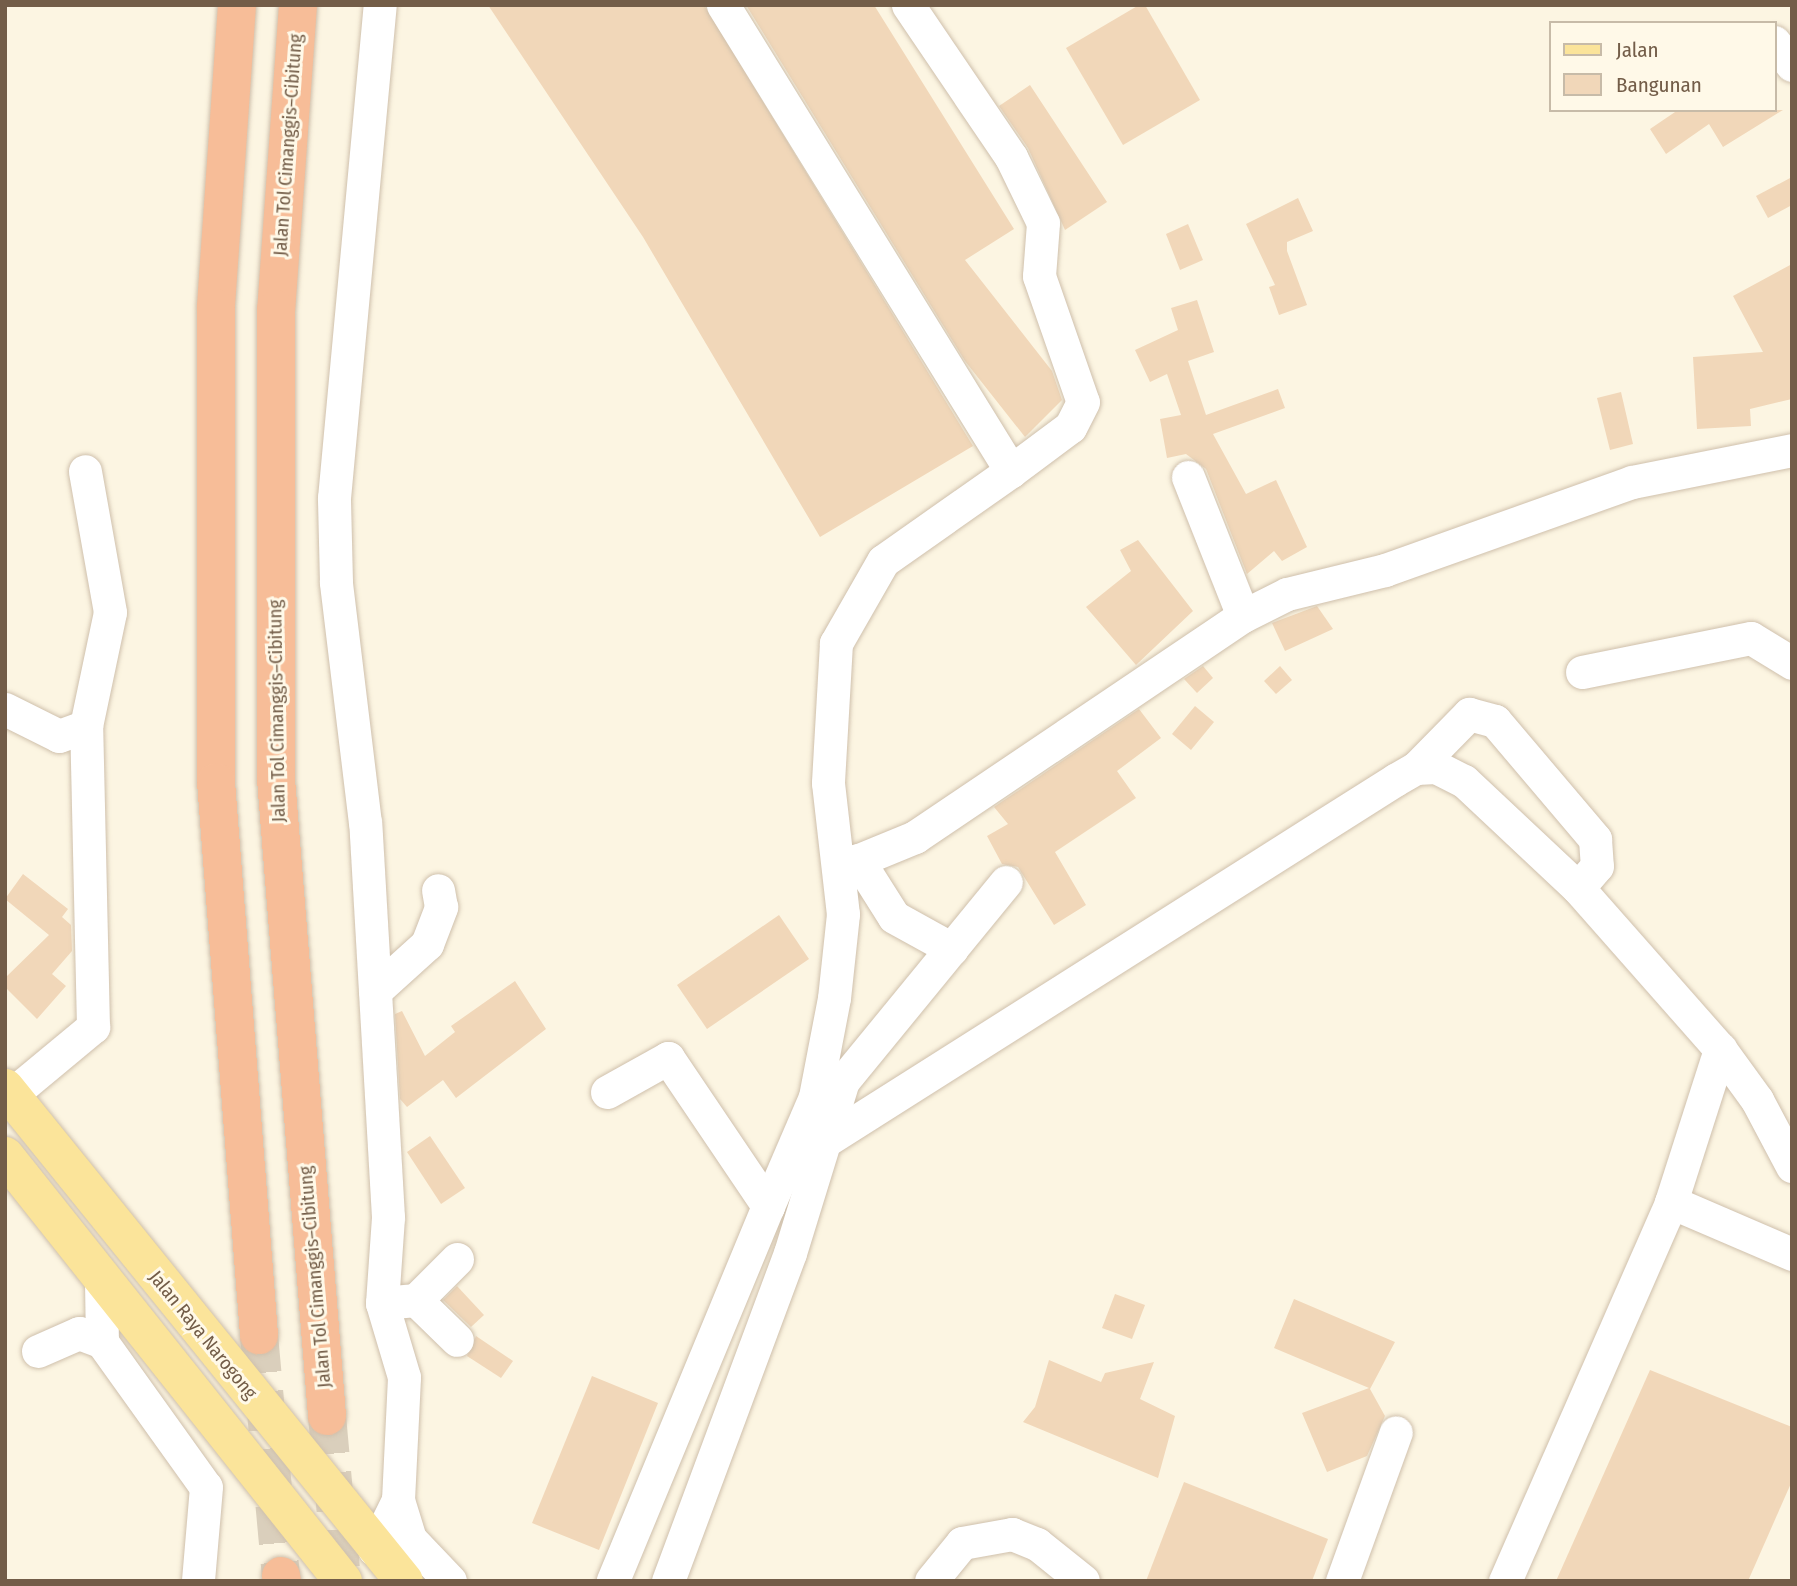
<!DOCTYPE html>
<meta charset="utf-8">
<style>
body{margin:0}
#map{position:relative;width:1797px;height:1586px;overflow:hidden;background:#fcf5e2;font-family:"Fira Sans Condensed",sans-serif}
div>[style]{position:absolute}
.building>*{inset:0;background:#f1d7b9}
.highway-tunnel>*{height:38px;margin-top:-19px;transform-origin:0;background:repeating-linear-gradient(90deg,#dacfbc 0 38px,transparent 0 57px)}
.roads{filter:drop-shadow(0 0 2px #cfc0ac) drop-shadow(0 0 2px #cfc0ac)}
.minor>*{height:33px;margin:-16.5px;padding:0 16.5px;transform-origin:16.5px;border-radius:16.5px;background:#fff}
.major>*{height:38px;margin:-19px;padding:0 19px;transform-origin:19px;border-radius:19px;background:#fbe49a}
.highway>*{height:38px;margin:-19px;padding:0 19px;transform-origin:19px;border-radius:19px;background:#f7bd98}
span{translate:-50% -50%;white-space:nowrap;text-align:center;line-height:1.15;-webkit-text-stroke:6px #fff9e8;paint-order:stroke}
.street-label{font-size:19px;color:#735d48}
.frame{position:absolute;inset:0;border:7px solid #735d48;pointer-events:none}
.legend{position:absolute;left:1549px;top:21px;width:228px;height:91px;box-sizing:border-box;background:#fff9e8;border:2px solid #c7bba8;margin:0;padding:9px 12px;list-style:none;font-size:21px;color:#735d48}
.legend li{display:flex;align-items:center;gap:14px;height:35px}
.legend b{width:35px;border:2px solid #c7bba8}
</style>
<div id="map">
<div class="building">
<div style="clip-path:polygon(488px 5px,704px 5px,973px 446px,820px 537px,643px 237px)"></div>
<div style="clip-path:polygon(746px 5px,874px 5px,1014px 229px,965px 260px,1052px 371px,1062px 400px,1025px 437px,965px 361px)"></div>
<div style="clip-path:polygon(1139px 5px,1145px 5px,1200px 100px,1123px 145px,1066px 48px)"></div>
<div style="clip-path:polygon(1030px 85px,1107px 202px,1065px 230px,1028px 148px,999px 106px)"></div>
<div style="clip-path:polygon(1678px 110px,1783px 110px,1723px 147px,1709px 124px,1666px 154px,1650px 129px)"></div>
<div style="clip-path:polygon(1792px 177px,1792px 205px,1768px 218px,1756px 196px)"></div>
<div style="clip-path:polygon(1298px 198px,1313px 231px,1287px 242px,1287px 251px,1307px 305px,1279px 315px,1269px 287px,1275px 285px,1246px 224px)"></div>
<div style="clip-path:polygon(1188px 224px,1203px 260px,1180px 270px,1166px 234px)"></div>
<div style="clip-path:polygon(1792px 264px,1792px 399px,1750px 409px,1751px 426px,1697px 429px,1693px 357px,1763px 352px,1733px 296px)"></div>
<div style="clip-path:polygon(1197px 300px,1214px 352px,1188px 361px,1206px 415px,1278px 389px,1285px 408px,1213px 434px,1246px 494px,1276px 480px,1307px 547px,1282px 561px,1274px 551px,1247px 574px,1206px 469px,1186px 454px,1167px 458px,1160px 419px,1181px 415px,1167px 374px,1150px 382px,1135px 350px,1178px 330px,1171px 308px)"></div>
<div style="clip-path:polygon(1621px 392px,1633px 444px,1610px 450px,1597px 398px)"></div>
<div style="clip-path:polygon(1138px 540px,1193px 611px,1136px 665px,1086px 607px,1131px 571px,1120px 550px)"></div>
<div style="clip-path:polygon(1317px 606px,1333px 629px,1285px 651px,1272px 623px)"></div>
<div style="clip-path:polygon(1203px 666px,1213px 678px,1197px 693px,1184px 679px)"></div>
<div style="clip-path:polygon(1280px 666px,1292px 680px,1276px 694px,1264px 681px)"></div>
<div style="clip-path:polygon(1195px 706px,1214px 722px,1191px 750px,1172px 734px)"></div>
<div style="clip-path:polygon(1139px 709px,1161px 738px,1117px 771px,1136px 798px,1055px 852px,1086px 905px,1054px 925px,1018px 867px,1002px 864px,987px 836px,1008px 824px,994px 807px)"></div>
<div style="clip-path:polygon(23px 874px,68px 909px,62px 917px,71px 925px,72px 951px,52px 974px,66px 986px,37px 1019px,5px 987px,5px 978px,49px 935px,5px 899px)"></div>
<div style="clip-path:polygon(779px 915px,809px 959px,707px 1029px,677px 985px)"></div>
<div style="clip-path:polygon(515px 981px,546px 1029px,456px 1098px,443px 1080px,407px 1107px,400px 1099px,395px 1014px,402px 1011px,425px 1056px,455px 1032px,451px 1026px)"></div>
<div style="clip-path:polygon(430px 1136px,465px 1188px,441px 1204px,407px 1152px)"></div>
<div style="clip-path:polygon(457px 1286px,484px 1315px,471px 1327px,443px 1300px)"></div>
<div style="clip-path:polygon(1115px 1294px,1145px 1305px,1132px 1339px,1102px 1328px)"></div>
<div style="clip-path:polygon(1294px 1299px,1395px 1342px,1370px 1389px,1385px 1416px,1367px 1456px,1327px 1472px,1302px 1413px,1369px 1388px,1274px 1348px)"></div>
<div style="clip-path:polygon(476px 1336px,513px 1361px,501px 1378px,467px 1356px)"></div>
<div style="clip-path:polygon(1049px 1360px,1101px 1382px,1105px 1373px,1154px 1362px,1140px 1399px,1175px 1416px,1158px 1478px,1023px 1422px,1035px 1407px)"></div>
<div style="clip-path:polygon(1650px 1370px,1792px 1427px,1792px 1481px,1748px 1581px,1556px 1581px)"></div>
<div style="clip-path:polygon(592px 1376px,658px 1403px,599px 1550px,532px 1523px)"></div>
<div style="clip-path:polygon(1184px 1482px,1328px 1539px,1312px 1581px,1146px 1581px)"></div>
</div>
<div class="highway-tunnel">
<div style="left:259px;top:1335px;width:242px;rotate:84.8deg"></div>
<div style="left:327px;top:1416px;width:166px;rotate:84.8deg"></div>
</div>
<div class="roads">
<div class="minor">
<div style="left:723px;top:5px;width:548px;rotate:58.28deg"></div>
<div style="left:1011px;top:471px;width:156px;rotate:144.9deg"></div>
<div style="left:883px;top:561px;width:95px;rotate:119.8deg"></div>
<div style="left:836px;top:643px;width:140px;rotate:93.3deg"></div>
<div style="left:828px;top:783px;width:132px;rotate:83.5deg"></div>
<div style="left:843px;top:914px;width:84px;rotate:96.1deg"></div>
<div style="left:834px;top:998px;width:101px;rotate:100.9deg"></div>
<div style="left:815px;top:1097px;width:119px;rotate:113.3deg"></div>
<div style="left:908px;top:5px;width:184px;rotate:55.9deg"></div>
<div style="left:1011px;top:157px;width:73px;rotate:64.1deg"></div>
<div style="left:1043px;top:223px;width:53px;rotate:94.3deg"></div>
<div style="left:1039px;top:276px;width:133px;rotate:70.8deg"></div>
<div style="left:1083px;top:402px;width:28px;rotate:117deg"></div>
<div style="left:1070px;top:427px;width:74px;rotate:143.3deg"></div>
<div style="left:1774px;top:42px;width:29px;rotate:52deg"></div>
<div style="left:1188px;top:477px;width:149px;rotate:68.4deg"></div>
<div style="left:1582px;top:672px;width:172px;rotate:-11.4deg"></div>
<div style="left:1751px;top:638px;width:48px;rotate:31.4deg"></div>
<div style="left:5px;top:709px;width:60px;rotate:26.6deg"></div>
<div style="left:59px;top:736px;width:29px;rotate:-20deg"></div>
<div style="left:1416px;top:768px;width:76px;rotate:-45.5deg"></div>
<div style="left:1469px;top:714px;width:27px;rotate:15deg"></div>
<div style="left:1495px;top:721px;width:155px;rotate:49.7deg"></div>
<div style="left:1595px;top:839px;width:27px;rotate:86deg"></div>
<div style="left:1597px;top:866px;width:29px;rotate:131deg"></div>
<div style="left:858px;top:860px;width:67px;rotate:57.7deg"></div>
<div style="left:894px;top:917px;width:66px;rotate:28.9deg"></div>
<div style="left:842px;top:867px;width:79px;rotate:-22.3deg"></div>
<div style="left:915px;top:837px;width:396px;rotate:-34deg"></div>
<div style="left:1243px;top:616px;width:49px;rotate:-26.6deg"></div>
<div style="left:1287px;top:594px;width:101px;rotate:-13.8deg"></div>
<div style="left:1385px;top:570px;width:262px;rotate:-19.6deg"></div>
<div style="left:1632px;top:482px;width:163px;rotate:-11.3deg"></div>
<div style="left:375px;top:991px;width:70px;rotate:-42.1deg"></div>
<div style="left:427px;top:944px;width:40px;rotate:-69deg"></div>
<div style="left:441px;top:907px;width:17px;rotate:-100deg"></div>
<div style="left:607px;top:1092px;width:70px;rotate:-29.1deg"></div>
<div style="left:668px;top:1058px;width:179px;rotate:56deg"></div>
<div style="left:768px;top:1206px;width:406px;rotate:112.5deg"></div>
<div style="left:11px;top:1095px;width:107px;rotate:-39.7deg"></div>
<div style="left:93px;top:1027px;width:301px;rotate:-91.3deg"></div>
<div style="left:86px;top:726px;width:116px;rotate:-78.1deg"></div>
<div style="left:110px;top:612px;width:143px;rotate:-100.1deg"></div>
<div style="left:825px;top:1141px;width:675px;rotate:-32.35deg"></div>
<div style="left:1395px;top:780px;width:24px;rotate:-30deg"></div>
<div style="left:1416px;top:768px;width:20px;rotate:-3deg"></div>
<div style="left:1436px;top:767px;width:31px;rotate:27deg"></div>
<div style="left:1464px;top:781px;width:156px;rotate:43.2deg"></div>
<div style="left:1578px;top:888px;width:215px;rotate:48.6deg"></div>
<div style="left:1720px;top:1049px;width:63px;rotate:54deg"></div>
<div style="left:1757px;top:1100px;width:75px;rotate:62.1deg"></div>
<div style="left:1671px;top:1202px;width:132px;rotate:23.3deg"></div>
<div style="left:101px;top:1281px;width:61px;rotate:89.1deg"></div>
<div style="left:102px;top:1342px;width:178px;rotate:54.4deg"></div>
<div style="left:206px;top:1487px;width:94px;rotate:94.9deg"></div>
<div style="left:416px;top:1300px;width:57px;rotate:44.3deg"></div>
<div style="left:382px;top:1303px;width:34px;rotate:-5deg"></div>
<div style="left:416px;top:1300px;width:58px;rotate:-45deg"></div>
<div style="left:38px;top:1351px;width:45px;rotate:-23.7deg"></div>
<div style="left:79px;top:1333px;width:25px;rotate:21deg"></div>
<div style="left:398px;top:1500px;width:41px;rotate:72.9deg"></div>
<div style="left:410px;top:1539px;width:58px;rotate:46.4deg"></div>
<div style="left:374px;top:1549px;width:55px;rotate:-63.9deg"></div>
<div style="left:398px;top:1500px;width:123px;rotate:-87.2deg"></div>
<div style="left:404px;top:1377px;width:77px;rotate:-106.6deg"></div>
<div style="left:382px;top:1303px;width:86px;rotate:-86deg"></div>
<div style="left:388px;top:1217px;width:395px;rotate:-93.3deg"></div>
<div style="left:365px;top:823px;width:243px;rotate:-96.9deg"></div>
<div style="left:336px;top:582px;width:84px;rotate:-91.4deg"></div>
<div style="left:334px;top:498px;width:495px;rotate:-84.7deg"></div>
<div style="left:668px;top:1581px;width:350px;rotate:-69.6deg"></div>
<div style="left:790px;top:1253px;width:180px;rotate:-72.9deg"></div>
<div style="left:843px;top:1081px;width:257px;rotate:-50.7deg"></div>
<div style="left:931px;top:1581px;width:49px;rotate:-50.8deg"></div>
<div style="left:962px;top:1543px;width:51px;rotate:-10.2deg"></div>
<div style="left:1012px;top:1534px;width:27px;rotate:22deg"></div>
<div style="left:1037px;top:1544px;width:59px;rotate:38.8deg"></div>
<div style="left:1342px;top:1581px;width:158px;rotate:-70.1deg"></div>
<div style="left:1505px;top:1581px;width:414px;rotate:-66.3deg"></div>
<div style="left:1671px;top:1202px;width:161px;rotate:-72.2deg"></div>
</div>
<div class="major">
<div style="left:5px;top:1088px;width:634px;rotate:51.02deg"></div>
<div style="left:5px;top:1156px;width:543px;rotate:51.5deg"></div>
</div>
<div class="highway">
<div style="left:237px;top:5px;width:304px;rotate:94deg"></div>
<div style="left:216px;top:308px;width:474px;rotate:90deg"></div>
<div style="left:216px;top:782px;width:555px;rotate:85.55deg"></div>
<div style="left:298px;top:5px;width:305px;rotate:94.1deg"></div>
<div style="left:276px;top:309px;width:470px;rotate:90deg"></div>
<div style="left:276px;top:779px;width:639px;rotate:85.42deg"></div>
<div style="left:281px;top:1576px;width:5px;rotate:79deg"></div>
</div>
</div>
<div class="street-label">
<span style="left:288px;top:145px;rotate:-86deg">Jalan Tol Cimanggis–Cibitung</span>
<span style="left:277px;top:711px;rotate:-91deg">Jalan Tol Cimanggis–Cibitung</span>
<span style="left:315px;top:1277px;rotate:-95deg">Jalan Tol Cimanggis–Cibitung</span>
<span style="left:203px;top:1335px;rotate:51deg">Jalan Raya Narogong</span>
</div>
<div class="frame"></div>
<ul class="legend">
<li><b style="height:9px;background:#fbe49a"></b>Jalan</li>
<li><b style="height:19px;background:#f1d7b9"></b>Bangunan</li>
</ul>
</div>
